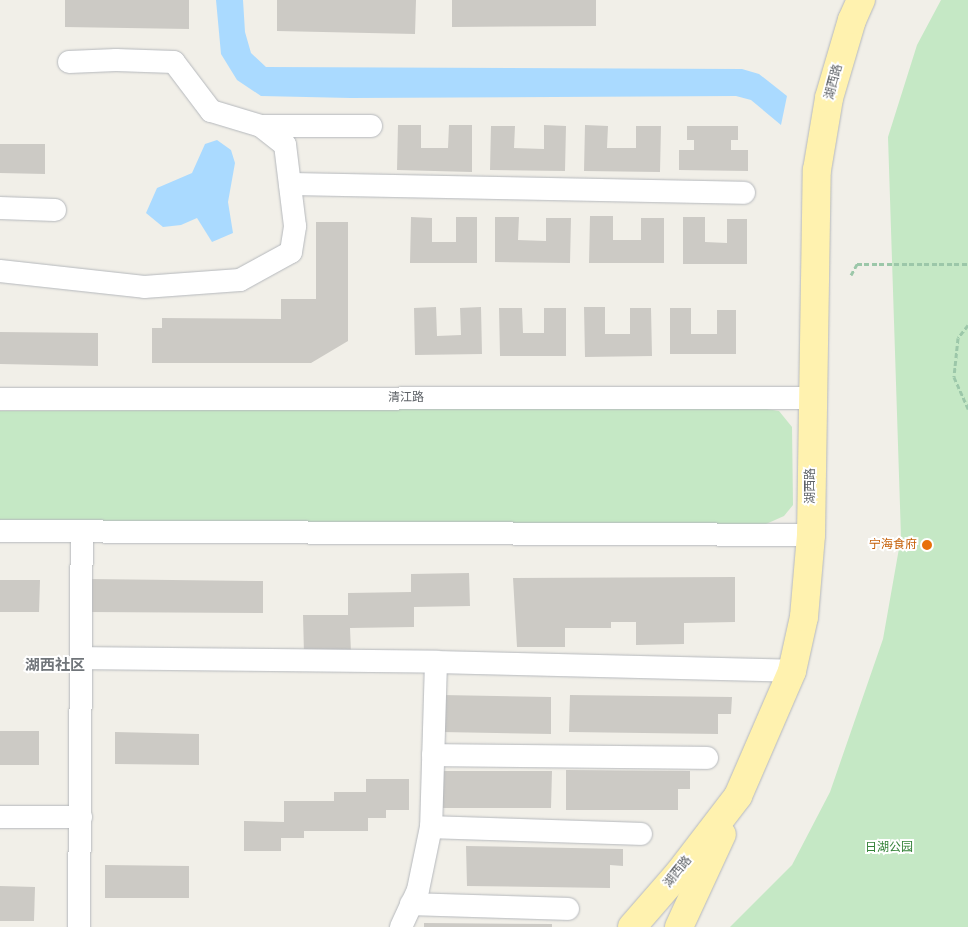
<!DOCTYPE html>
<meta charset="utf-8">
<style>
body{margin:0}
#map{position:relative;width:968px;height:927px;overflow:hidden;background:#f1efe8;font-family:"Fira Sans","Noto Sans SC",sans-serif}
div>[style]{position:absolute}
.green>*{inset:0;background:#c5e8c5}
.water>*{inset:0;background:#aadaff}
.building>*{inset:0;background:#cccac5}
.path>*{height:3px;margin-top:-1.5px;transform-origin:0;background:repeating-linear-gradient(90deg,#9cc7a9 0 5px,transparent 0 7.5px)}
.roads{filter:drop-shadow(0 0 1px #b5b8bc) drop-shadow(0 0 1px #b5b8bc)}
.minor>*{height:22px;margin:-11px;padding:0 11px;transform-origin:11px;border-radius:11px;background:#fff}
.major>*{height:28px;margin:-14px;padding:0 14px;transform-origin:14px;border-radius:14px;background:#fff2af}
.dots>*{width:14px;height:14px;translate:-50% -50%;box-sizing:border-box;border:2px solid #fff;border-radius:50%}
span{translate:-50% -50%;white-space:nowrap;text-align:center;line-height:1.15;-webkit-text-stroke:4px #fff;paint-order:stroke}
.street-label{font-size:12px;color:#5f6368}
.food-label{font-size:12px;color:#c56008}
.right{translate:-100% -50%;text-align:right}
.park-label{font-size:12px;color:#348238}
.quarter-label{font-size:15px;color:#70757a;font-weight:700}
</style>
<div id="map">
<div class="green">
<div style="clip-path:polygon(941px 0,968px 0,968px 927px,730px 927px,792px 865px,830px 792px,883px 639px,901px 537px,888px 137px,917px 45px)"></div>
<div style="clip-path:polygon(755px 407px,779px 411px,792px 427px,793px 505px,784px 516px,766px 524px,0 524px,0 411px)"></div>
</div>
<div class="water">
<div style="clip-path:polygon(216px 0,243px 0,245px 32px,251px 53px,266px 67px,742px 69px,759px 74px,787px 96px,781px 125px,751px 100px,736px 96px,351px 98px,261px 96px,237px 80px,221px 54px)"></div>
<div style="clip-path:polygon(217px 140px,231px 150px,235px 163px,228px 202px,233px 233px,212px 242px,197px 218px,181px 225px,163px 227px,146px 213px,157px 188px,192px 173px,205px 144px)"></div>
</div>
<div class="building">
<div style="clip-path:polygon(65px 0,189px 0,189px 29px,65px 27px)"></div>
<div style="clip-path:polygon(277px 0,416px 0,415px 34px,277px 31px)"></div>
<div style="clip-path:polygon(452px 0,596px 0,596px 26px,452px 27px)"></div>
<div style="clip-path:polygon(398px 125px,421px 125px,421px 148px,448px 148px,449px 125px,472px 125px,472px 172px,397px 170px)"></div>
<div style="clip-path:polygon(544px 125px,566px 126px,565px 171px,490px 170px,491px 126px,515px 126px,514px 148px,544px 149px)"></div>
<div style="clip-path:polygon(585px 125px,608px 126px,607px 148px,636px 148px,636px 126px,661px 126px,660px 172px,584px 171px)"></div>
<div style="clip-path:polygon(687px 126px,738px 126px,738px 140px,731px 140px,731px 150px,748px 150px,748px 171px,679px 170px,679px 150px,694px 150px,694px 140px,687px 140px)"></div>
<div style="clip-path:polygon(0 144px,45px 144px,45px 174px,0 173px)"></div>
<div style="clip-path:polygon(590px 216px,613px 216px,613px 240px,641px 240px,641px 218px,664px 218px,664px 263px,589px 263px)"></div>
<div style="clip-path:polygon(411px 217px,432px 218px,432px 242px,456px 242px,456px 217px,477px 217px,477px 263px,410px 263px)"></div>
<div style="clip-path:polygon(495px 217px,519px 217px,518px 240px,546px 241px,546px 218px,571px 218px,570px 263px,495px 262px)"></div>
<div style="clip-path:polygon(683px 217px,705px 217px,705px 242px,727px 243px,727px 219px,747px 219px,747px 264px,683px 264px)"></div>
<div style="clip-path:polygon(316px 222px,348px 222px,348px 341px,311px 363px,152px 363px,152px 328px,162px 328px,162px 318px,281px 319px,281px 299px,316px 299px)"></div>
<div style="clip-path:polygon(436px 307px,437px 336px,461px 335px,460px 308px,481px 307px,482px 354px,415px 355px,414px 308px)"></div>
<div style="clip-path:polygon(584px 307px,605px 307px,605px 334px,630px 334px,630px 308px,651px 308px,652px 356px,585px 357px)"></div>
<div style="clip-path:polygon(499px 308px,522px 308px,523px 333px,544px 333px,544px 308px,566px 308px,566px 356px,500px 356px)"></div>
<div style="clip-path:polygon(670px 308px,691px 308px,691px 334px,717px 334px,717px 310px,736px 310px,736px 354px,670px 354px)"></div>
<div style="clip-path:polygon(0 332px,98px 333px,98px 366px,0 364px)"></div>
<div style="clip-path:polygon(469px 573px,470px 606px,414px 607px,414px 627px,350px 628px,351px 653px,304px 654px,303px 615px,348px 615px,348px 593px,411px 592px,411px 574px)"></div>
<div style="clip-path:polygon(735px 577px,735px 622px,684px 623px,684px 644px,636px 645px,636px 622px,611px 622px,611px 628px,565px 628px,565px 647px,517px 647px,513px 578px)"></div>
<div style="clip-path:polygon(88px 579px,263px 581px,263px 613px,88px 612px)"></div>
<div style="clip-path:polygon(0 580px,40px 580px,39px 612px,0 612px)"></div>
<div style="clip-path:polygon(442px 695px,551px 697px,551px 734px,441px 732px)"></div>
<div style="clip-path:polygon(570px 695px,732px 697px,731px 714px,718px 714px,718px 734px,569px 732px)"></div>
<div style="clip-path:polygon(0 731px,39px 731px,39px 765px,0 765px)"></div>
<div style="clip-path:polygon(115px 732px,199px 734px,199px 765px,115px 764px)"></div>
<div style="clip-path:polygon(566px 770px,690px 771px,690px 789px,678px 789px,678px 810px,566px 810px)"></div>
<div style="clip-path:polygon(442px 771px,552px 771px,551px 808px,443px 808px)"></div>
<div style="clip-path:polygon(366px 779px,409px 779px,409px 810px,386px 810px,386px 818px,368px 818px,368px 831px,304px 831px,304px 838px,281px 838px,281px 851px,244px 851px,244px 821px,284px 822px,284px 801px,334px 801px,334px 792px,366px 792px)"></div>
<div style="clip-path:polygon(466px 846px,623px 849px,623px 866px,610px 865px,610px 888px,467px 886px)"></div>
<div style="clip-path:polygon(105px 865px,189px 866px,189px 898px,105px 898px)"></div>
<div style="clip-path:polygon(0 886px,35px 887px,34px 921px,0 921px)"></div>
<div style="clip-path:polygon(424px 923px,552px 924px,552px 927px,424px 927px)"></div>
</div>
<div class="path">
<div style="left:851px;top:275px;width:13px;rotate:-61deg"></div>
<div style="left:857px;top:264px;width:111px"></div>
<div style="left:968px;top:325px;width:16px;rotate:128deg"></div>
<div style="left:958px;top:338px;width:39px;rotate:96deg"></div>
<div style="left:954px;top:377px;width:35px;rotate:66deg"></div>
</div>
<div class="roads">
<div class="minor">
<div style="left:261px;top:126px;width:110px"></div>
<div style="left:290px;top:184px;width:454px;rotate:1.1deg"></div>
<div style="left:0;top:208px;width:55px;rotate:2.1deg"></div>
<div style="left:0;top:271px;width:145px;rotate:6.3deg"></div>
<div style="left:144px;top:287px;width:96px;rotate:-4.2deg"></div>
<div style="left:240px;top:280px;width:58px;rotate:-28.8deg"></div>
<div style="left:291px;top:252px;width:26px;rotate:-81deg"></div>
<div style="left:295px;top:226px;width:82px;rotate:-97deg"></div>
<div style="left:285px;top:145px;width:31px;rotate:-142deg"></div>
<div style="left:261px;top:126px;width:52px;rotate:-163.3deg"></div>
<div style="left:211px;top:111px;width:61px;rotate:-127.1deg"></div>
<div style="left:174px;top:62px;width:58px;rotate:-178deg"></div>
<div style="left:116px;top:60px;width:47px;rotate:177.6deg"></div>
<div style="left:0;top:399px;width:812px;rotate:-0.07deg"></div>
<div style="left:0;top:531px;width:811px;rotate:0.28deg"></div>
<div style="left:82px;top:658px;width:354px;rotate:0.6deg"></div>
<div style="left:436px;top:662px;width:165px;rotate:91.7deg"></div>
<div style="left:431px;top:827px;width:64px;rotate:101.7deg"></div>
<div style="left:418px;top:890px;width:41px;rotate:114.7deg"></div>
<div style="left:436px;top:662px;width:356px;rotate:1.4deg"></div>
<div style="left:433px;top:755px;width:274px;rotate:0.6deg"></div>
<div style="left:0;top:817px;width:81px"></div>
<div style="left:431px;top:827px;width:210px;rotate:1.9deg"></div>
<div style="left:411px;top:904px;width:157px;rotate:1.8deg"></div>
<div style="left:79px;top:927px;width:396px;rotate:-89.6deg"></div>
</div>
<div class="major">
<div style="left:632px;top:927px;width:72px;rotate:-49deg"></div>
<div style="left:679px;top:873px;width:97px;rotate:-52.5deg"></div>
<div style="left:738px;top:796px;width:136px;rotate:-66.6deg"></div>
<div style="left:792px;top:671px;width:55px;rotate:-77.5deg"></div>
<div style="left:804px;top:617px;width:82px;rotate:-85.1deg"></div>
<div style="left:811px;top:535px;width:365px;rotate:-89.1deg"></div>
<div style="left:817px;top:170px;width:73px;rotate:-80.5deg"></div>
<div style="left:829px;top:98px;width:81px;rotate:-73.6deg"></div>
<div style="left:852px;top:20px;width:22px;rotate:-66deg"></div>
<div style="left:679px;top:927px;width:102px;rotate:-65.2deg"></div>
</div>
</div>
<div class="dots">
<div style="left:927px;top:545px;background:#e8710a"></div>
</div>
<div class="street-label">
<span style="left:834px;top:82px;rotate:-75deg">湖西路</span>
<span style="left:406px;top:398px">清江路</span>
<span style="left:811px;top:486px;rotate:-90deg">湖西路</span>
<span style="left:678px;top:872px;rotate:-51deg">湖西路</span>
</div>
<div class="food-label">
<span class="right" style="left:917px;top:545px">宁海食府</span>
</div>
<div class="park-label">
<span style="left:889px;top:848px">日湖公园</span>
</div>
<div class="quarter-label">
<span style="left:55px;top:666px">湖西社区</span>
</div>
</div>
